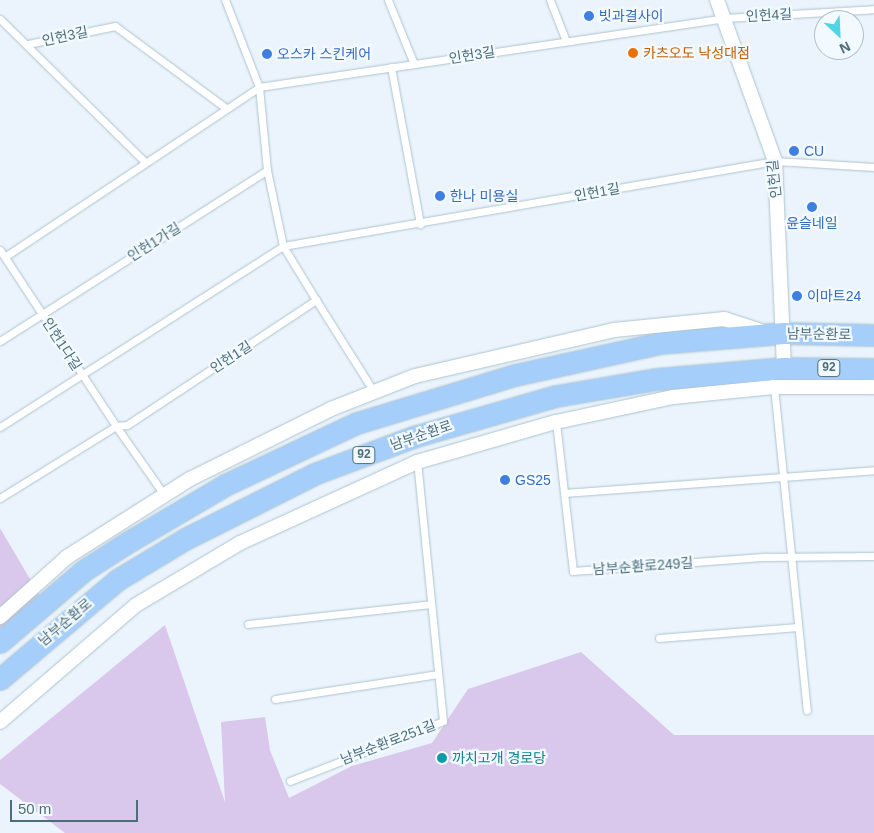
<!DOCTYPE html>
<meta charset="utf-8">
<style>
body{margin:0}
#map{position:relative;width:874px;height:833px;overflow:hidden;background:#ebf4fd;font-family:Arial,"Noto Sans KR",sans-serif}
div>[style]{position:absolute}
.green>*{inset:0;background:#d9c8eb}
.roads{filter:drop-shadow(0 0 1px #adc3cd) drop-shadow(0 0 1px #adc3cd)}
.lane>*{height:7px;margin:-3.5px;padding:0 3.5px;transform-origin:3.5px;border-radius:3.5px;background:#fff}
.street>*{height:14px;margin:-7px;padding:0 7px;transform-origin:7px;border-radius:7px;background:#fff}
.primary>*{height:21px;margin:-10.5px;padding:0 10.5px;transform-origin:10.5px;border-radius:10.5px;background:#a5cefa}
.dots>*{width:14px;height:14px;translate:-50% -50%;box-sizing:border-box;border:2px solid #f2f9ff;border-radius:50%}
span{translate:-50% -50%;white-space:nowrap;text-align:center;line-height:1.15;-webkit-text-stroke:4.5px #f2f9ff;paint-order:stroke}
.shield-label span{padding:1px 4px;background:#f2f9ff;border:1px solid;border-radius:4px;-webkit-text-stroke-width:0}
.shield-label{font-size:12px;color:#4d6e79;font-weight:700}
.street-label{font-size:14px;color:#4d6e79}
.shop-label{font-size:14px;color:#366cbe}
.left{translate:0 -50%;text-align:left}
.food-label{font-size:14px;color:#c56008}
.culture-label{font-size:14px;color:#0d838f}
.north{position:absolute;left:814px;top:10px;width:50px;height:50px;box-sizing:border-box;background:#f2f9ff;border:1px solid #b0c1c9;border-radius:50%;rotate:155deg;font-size:14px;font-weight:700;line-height:20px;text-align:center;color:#4d6e79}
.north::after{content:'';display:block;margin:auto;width:18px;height:22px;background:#51d5e6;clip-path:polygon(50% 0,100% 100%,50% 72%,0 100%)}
.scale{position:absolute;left:10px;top:800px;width:128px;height:22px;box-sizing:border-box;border:2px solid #4d6e79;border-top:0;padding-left:6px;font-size:15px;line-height:18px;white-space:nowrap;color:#4d6e79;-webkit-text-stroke:4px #f2f9ff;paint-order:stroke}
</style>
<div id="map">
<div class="green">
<div style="clip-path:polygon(0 528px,47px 608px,0 649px)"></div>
<div style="clip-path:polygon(165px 625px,225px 802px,221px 722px,265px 717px,270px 750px,289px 798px,352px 766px,432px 743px,468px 689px,581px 652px,674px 735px,874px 735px,874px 833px,65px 833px,0 784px,0 760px)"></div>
</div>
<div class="roads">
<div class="lane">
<div style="left:388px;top:0;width:69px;rotate:67.9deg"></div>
<div style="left:550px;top:0;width:44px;rotate:68.7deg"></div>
<div style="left:0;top:19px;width:204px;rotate:44.6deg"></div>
<div style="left:28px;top:44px;width:89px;rotate:-11.7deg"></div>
<div style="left:115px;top:26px;width:138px;rotate:36.5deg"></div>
<div style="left:391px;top:67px;width:160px;rotate:79.5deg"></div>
<div style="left:0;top:250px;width:211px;rotate:56.6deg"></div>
<div style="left:116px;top:426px;width:137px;rotate:148.2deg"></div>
<div style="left:6px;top:256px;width:304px;rotate:-33.7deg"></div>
<div style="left:259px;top:87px;width:470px;rotate:-8.4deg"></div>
<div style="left:724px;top:18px;width:150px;rotate:-3.4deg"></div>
<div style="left:316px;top:300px;width:109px;rotate:57.8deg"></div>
<div style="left:0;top:341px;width:317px;rotate:-32.6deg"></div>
<div style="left:774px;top:387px;width:325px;rotate:84.2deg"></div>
<div style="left:556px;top:422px;width:150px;rotate:83.5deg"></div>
<div style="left:573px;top:571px;width:193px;rotate:-4.2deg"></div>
<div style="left:765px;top:557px;width:109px;rotate:-0.5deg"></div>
<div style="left:116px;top:426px;width:11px;rotate:-5deg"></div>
<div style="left:127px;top:425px;width:227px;rotate:-33.5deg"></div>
<div style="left:316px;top:300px;width:63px;rotate:-121.4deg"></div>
<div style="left:283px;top:246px;width:78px;rotate:-101.9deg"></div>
<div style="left:267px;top:170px;width:83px;rotate:-95.5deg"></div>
<div style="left:259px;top:87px;width:93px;rotate:-111.3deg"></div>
<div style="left:116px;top:426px;width:85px;rotate:55deg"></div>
<div style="left:0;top:427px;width:336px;rotate:-32.6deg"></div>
<div style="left:283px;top:246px;width:499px;rotate:-9.8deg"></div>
<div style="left:775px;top:161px;width:99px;rotate:3.5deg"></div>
<div style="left:564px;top:493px;width:311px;rotate:-4.2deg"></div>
<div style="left:248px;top:624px;width:184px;rotate:-6.2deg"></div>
<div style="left:659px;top:638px;width:139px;rotate:-4.5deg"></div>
<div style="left:275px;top:699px;width:165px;rotate:-8.7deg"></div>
<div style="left:290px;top:781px;width:164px;rotate:-21.4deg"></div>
<div style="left:443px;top:721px;width:260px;rotate:-95.7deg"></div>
</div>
<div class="street">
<div style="left:717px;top:0;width:171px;rotate:70.2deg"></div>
<div style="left:775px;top:161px;width:207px;rotate:87.5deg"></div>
<div style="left:0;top:617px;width:90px;rotate:-41.8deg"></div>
<div style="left:67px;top:557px;width:146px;rotate:-32.4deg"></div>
<div style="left:190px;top:479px;width:157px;rotate:-26.4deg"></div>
<div style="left:331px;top:409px;width:90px;rotate:-21.4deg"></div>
<div style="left:415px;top:376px;width:204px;rotate:-13deg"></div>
<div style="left:614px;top:330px;width:111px;rotate:-5.7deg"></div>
<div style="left:724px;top:319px;width:38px;rotate:18deg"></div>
<div style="left:0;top:722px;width:179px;rotate:-40.7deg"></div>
<div style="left:136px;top:605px;width:121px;rotate:-30.8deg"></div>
<div style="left:240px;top:543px;width:195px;rotate:-24.6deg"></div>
<div style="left:417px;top:462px;width:145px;rotate:-16.1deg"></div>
<div style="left:556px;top:422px;width:120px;rotate:-12.1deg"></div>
<div style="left:673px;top:397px;width:101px;rotate:-5.7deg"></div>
<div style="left:774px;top:387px;width:100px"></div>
</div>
<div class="primary">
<div style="left:0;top:642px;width:109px;rotate:-40.5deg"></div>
<div style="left:83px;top:571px;width:50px;rotate:-32.7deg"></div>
<div style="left:125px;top:544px;width:116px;rotate:-30.5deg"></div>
<div style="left:225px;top:485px;width:146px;rotate:-25.2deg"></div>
<div style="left:357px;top:423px;width:165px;rotate:-16.9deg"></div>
<div style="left:515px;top:375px;width:148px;rotate:-12.4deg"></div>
<div style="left:660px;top:343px;width:124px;rotate:-4.6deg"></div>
<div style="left:784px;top:333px;width:90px;rotate:1.3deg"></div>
<div style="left:0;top:679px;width:153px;rotate:-40.2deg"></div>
<div style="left:117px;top:580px;width:79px;rotate:-31.1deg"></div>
<div style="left:185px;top:539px;width:144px;rotate:-26.7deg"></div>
<div style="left:314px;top:474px;width:106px;rotate:-20.5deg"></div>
<div style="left:413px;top:437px;width:149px;rotate:-16deg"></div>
<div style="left:556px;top:396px;width:101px;rotate:-9.6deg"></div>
<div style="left:656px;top:379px;width:128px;rotate:-4.9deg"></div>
<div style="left:784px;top:368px;width:90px;rotate:0.6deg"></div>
</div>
</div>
<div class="dots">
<div style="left:589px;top:16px;background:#3f7fe0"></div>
<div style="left:633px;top:53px;background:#e8710a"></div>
<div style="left:267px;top:54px;background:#3f7fe0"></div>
<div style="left:794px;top:151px;background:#3f7fe0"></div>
<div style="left:440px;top:196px;background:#3f7fe0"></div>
<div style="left:812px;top:207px;background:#3f7fe0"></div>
<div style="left:797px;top:296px;background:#3f7fe0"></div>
<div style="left:505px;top:480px;background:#3f7fe0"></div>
<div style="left:442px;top:758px;background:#0f9aa8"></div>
</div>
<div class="shield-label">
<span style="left:829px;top:368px">92</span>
<span style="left:364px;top:455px">92</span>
</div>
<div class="street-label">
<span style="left:769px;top:15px;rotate:-3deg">인헌4길</span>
<span style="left:65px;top:36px;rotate:-12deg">인헌3길</span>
<span style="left:472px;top:55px;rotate:-9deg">인헌3길</span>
<span style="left:774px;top:179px;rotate:-96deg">인헌길</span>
<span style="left:597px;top:192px;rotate:-10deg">인헌1길</span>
<span style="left:154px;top:242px;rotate:-32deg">인헌1가길</span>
<span style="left:819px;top:334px;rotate:1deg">남부순환로</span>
<span style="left:62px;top:344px;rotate:57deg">인헌1다길</span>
<span style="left:231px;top:357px;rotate:-33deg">인헌1길</span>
<span style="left:421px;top:435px;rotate:-19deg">남부순환로</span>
<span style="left:643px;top:566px;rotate:-4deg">남부순환로249길</span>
<span style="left:65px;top:622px;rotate:-40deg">남부순환로</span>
<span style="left:388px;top:742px;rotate:-21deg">남부순환로251길</span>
</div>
<div class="shop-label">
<span class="left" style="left:599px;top:16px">빗과결사이</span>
<span class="left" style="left:277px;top:54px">오스카 스킨케어</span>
<span class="left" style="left:804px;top:151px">CU</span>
<span class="left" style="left:450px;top:196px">한나 미용실</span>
<span style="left:812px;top:223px">윤슬네일</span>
<span class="left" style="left:807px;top:296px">이마트24</span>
<span class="left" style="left:515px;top:480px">GS25</span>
</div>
<div class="food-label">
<span class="left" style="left:643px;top:53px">카츠오도 낙성대점</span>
</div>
<div class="culture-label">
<span class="left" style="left:452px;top:758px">까치고개 경로당</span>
</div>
<div class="north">N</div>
<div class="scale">50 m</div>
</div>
